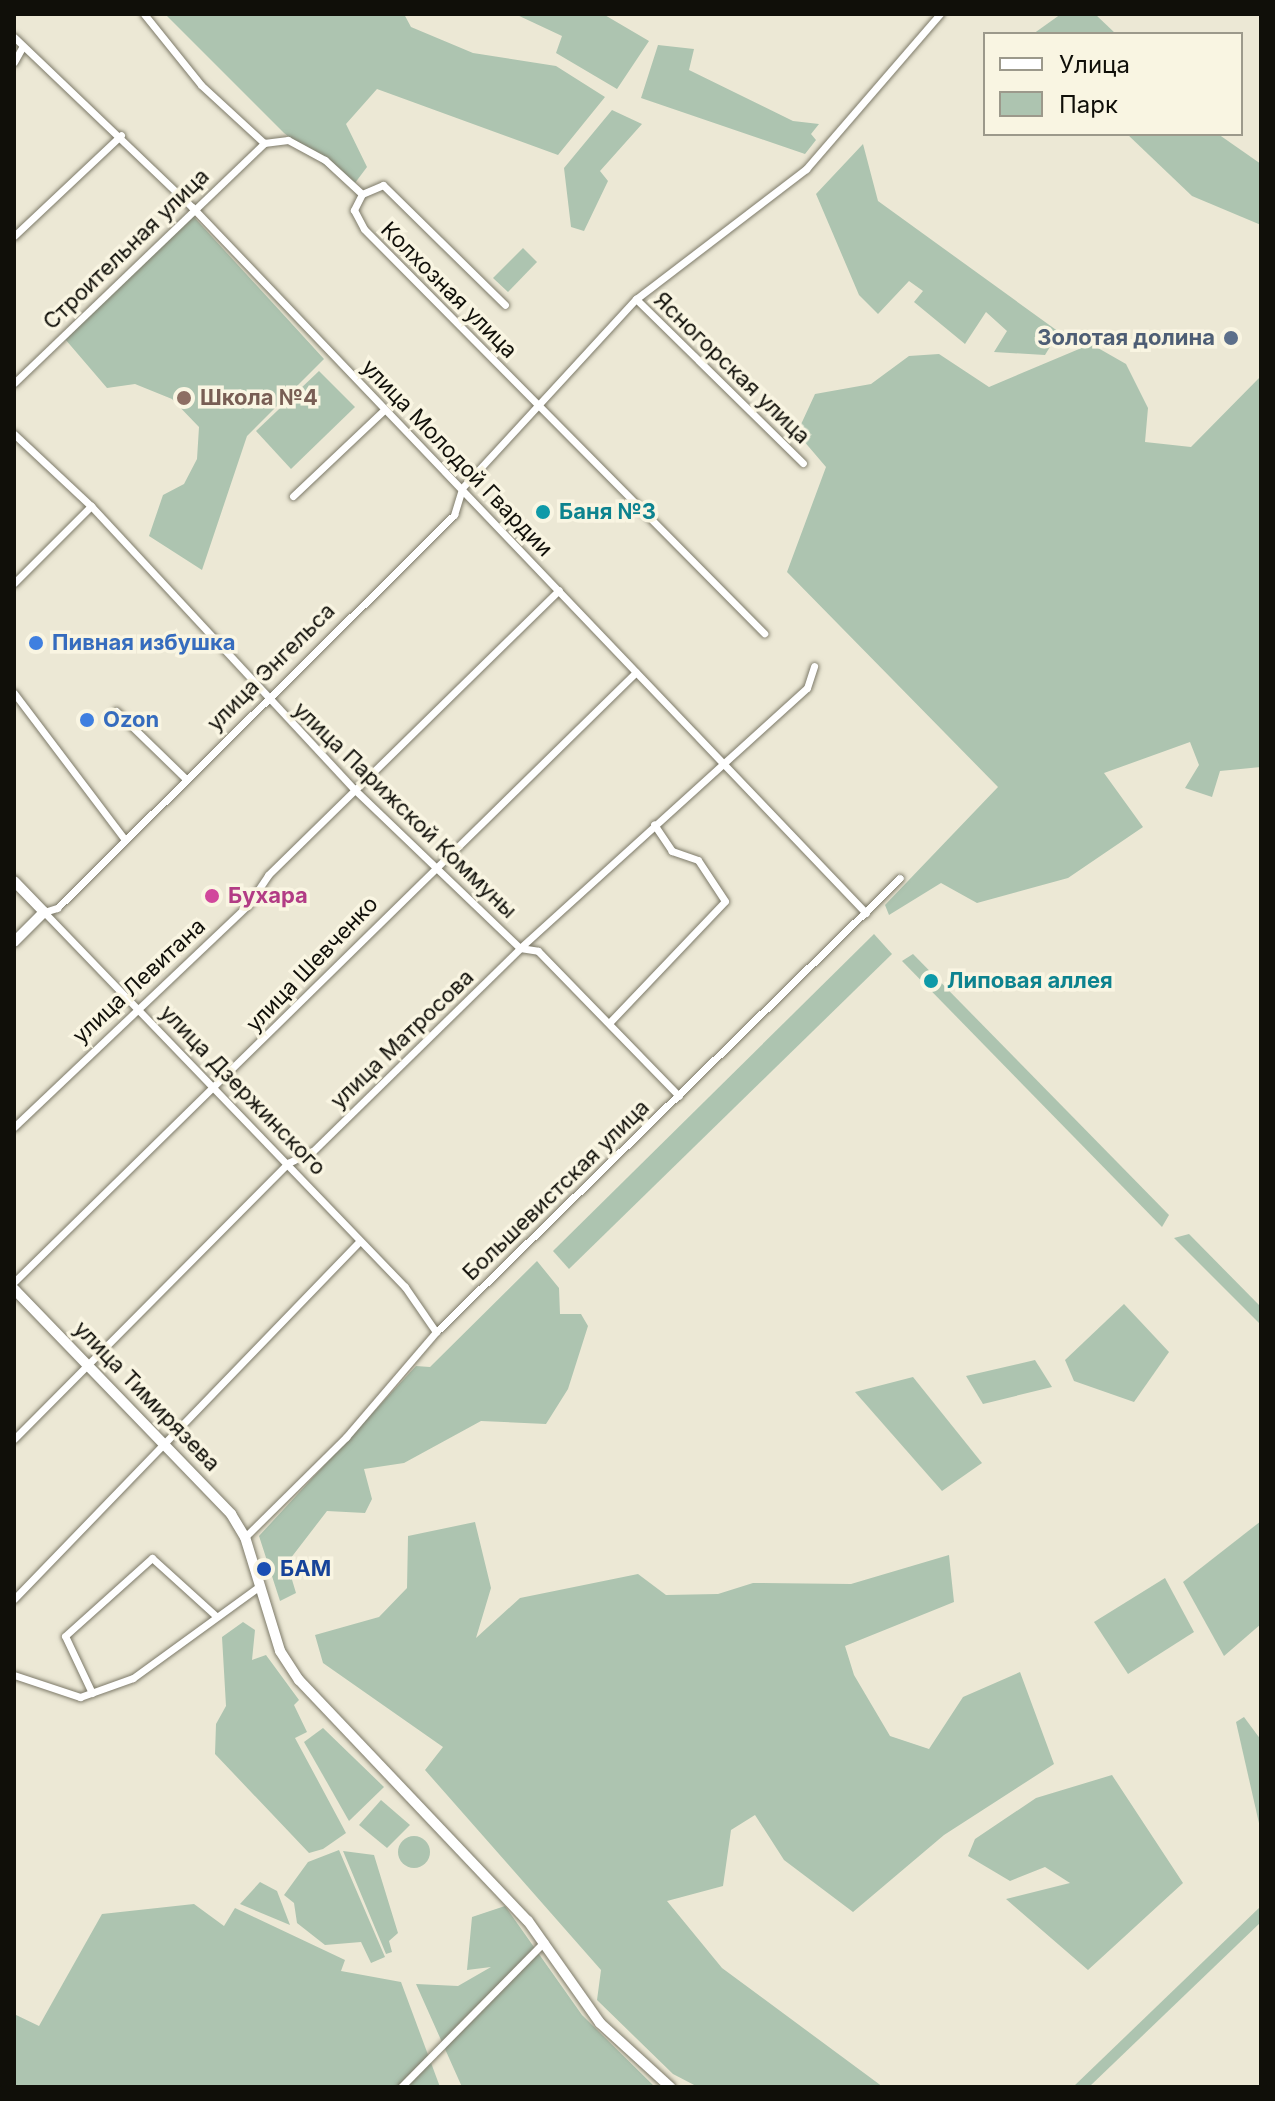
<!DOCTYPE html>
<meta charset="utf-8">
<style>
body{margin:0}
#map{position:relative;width:1275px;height:2101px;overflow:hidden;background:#ece8d5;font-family:Inter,sans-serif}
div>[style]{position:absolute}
.green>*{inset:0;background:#adc4b0}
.round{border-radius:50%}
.roads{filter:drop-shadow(0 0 2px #7d7a69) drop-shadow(0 0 2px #7d7a69)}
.street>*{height:7px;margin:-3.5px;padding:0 3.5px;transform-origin:3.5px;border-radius:3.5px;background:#fff}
.secondary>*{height:10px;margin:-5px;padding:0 5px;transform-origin:5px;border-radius:5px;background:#fff}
.dots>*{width:22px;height:22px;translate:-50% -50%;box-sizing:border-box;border:4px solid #f9f5e2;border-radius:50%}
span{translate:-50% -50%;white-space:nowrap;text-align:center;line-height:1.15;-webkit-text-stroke:7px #f9f5e2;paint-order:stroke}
.street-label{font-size:22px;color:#100f09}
.service-label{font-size:22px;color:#4e5e75;font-weight:700}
.right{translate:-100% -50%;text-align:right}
.education-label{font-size:22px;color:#785e54;font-weight:700}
.left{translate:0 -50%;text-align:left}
.culture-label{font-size:22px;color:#0d838f;font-weight:700}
.shop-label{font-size:22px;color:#366cbe;font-weight:700}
.hotel-label{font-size:22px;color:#b23c85;font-weight:700}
.transit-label{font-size:22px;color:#164399;font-weight:700}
.frame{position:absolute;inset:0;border:16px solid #100f09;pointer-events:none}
.legend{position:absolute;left:983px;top:32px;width:260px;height:104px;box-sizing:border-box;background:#f9f5e2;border:2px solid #9c998b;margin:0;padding:10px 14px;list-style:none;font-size:24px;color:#100f09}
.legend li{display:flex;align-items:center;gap:16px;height:40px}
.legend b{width:40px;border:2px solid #9c998b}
</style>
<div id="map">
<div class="green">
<div style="clip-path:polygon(165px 14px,404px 14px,411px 27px,473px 53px,556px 66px,605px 97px,558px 155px,377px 89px,346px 124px,367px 167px,352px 187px,284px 133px)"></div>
<div style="clip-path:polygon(515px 14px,603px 14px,649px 41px,617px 89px,556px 53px,562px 36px)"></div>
<div style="clip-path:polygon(1061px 14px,1095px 14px,1116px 34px,1033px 34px)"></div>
<div style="clip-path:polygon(658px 45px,694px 49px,689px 70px,793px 121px,819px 124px,811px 134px,816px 140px,805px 154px,641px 98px)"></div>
<div style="clip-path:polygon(612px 110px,642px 124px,600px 171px,608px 181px,584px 231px,571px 227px,564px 168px)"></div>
<div style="clip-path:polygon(1127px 134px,1218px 134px,1261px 164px,1261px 225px,1192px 196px)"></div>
<div style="clip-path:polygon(863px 144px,878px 201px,1059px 332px,1045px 355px,994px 352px,1007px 331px,986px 312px,965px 344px,914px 302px,923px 291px,909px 281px,878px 314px,859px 295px,816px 194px)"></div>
<div style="clip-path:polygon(193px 216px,324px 359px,247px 436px,202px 570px,149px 536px,163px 495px,184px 484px,197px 459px,199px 427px,172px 399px,135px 384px,107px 388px,65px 339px)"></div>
<div style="clip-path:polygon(523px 248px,537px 262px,508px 292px,493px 278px)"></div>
<div style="clip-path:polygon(1091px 344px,1126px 364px,1148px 408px,1145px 442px,1191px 447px,1261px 376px,1261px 767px,1220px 771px,1212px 797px,1185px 788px,1199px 765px,1190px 742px,1104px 773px,1143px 827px,1068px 878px,977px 903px,941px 883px,889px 915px,885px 905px,998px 787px,787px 572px,826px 467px,797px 433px,815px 394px,871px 384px,909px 356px,939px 354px,989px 387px)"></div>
<div style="clip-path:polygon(319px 371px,355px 407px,291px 469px,256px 431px)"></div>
<div style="clip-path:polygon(874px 934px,892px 954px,569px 1269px,553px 1251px)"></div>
<div style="clip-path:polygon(913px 954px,1169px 1215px,1162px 1227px,902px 961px)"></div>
<div style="clip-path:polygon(1189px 1234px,1261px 1307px,1261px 1325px,1174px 1238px)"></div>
<div style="clip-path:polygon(537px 1261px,559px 1288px,560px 1314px,581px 1314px,588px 1326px,568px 1389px,546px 1424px,481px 1421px,404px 1463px,364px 1469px,372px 1499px,365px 1513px,327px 1511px,287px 1563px,296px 1593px,280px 1601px,259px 1536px,416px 1366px,430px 1367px)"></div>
<div style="clip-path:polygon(1124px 1304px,1169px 1352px,1134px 1402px,1074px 1381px,1065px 1360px)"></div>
<div style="clip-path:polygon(1035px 1360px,1052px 1387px,983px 1404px,966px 1376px)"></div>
<div style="clip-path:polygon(913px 1377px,982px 1463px,942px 1491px,855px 1392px)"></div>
<div style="clip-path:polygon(1261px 1521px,1261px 1624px,1224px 1656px,1183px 1582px)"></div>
<div style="clip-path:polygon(475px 1522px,491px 1588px,476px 1638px,520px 1598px,638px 1574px,666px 1595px,718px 1594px,753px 1583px,851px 1584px,949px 1555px,954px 1602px,845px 1646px,854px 1675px,890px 1736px,929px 1749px,963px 1697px,1020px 1672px,1054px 1764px,944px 1835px,853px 1912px,784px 1860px,755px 1815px,731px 1830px,723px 1886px,667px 1901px,722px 1968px,883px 2087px,698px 2087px,673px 2074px,597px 2000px,601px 1970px,425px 1770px,443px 1747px,323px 1663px,315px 1635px,379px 1617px,407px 1588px,408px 1536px)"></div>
<div style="clip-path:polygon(1165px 1578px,1194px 1632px,1128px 1674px,1094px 1622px)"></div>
<div style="clip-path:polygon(243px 1622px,255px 1630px,252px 1660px,266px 1655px,299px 1700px,294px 1705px,307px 1732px,295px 1738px,346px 1833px,323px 1849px,309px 1853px,215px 1754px,216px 1724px,226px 1706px,222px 1637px)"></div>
<div style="clip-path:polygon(1244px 1717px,1261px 1740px,1261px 1832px,1236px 1722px)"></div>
<div style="clip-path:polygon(323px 1728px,384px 1787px,349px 1821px,304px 1742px)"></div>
<div style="clip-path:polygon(1112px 1775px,1183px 1883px,1088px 1970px,1006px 1899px,1070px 1883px,1045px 1867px,1010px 1881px,968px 1856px,975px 1839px,1036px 1798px)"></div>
<div style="clip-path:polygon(381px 1800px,410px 1825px,387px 1848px,359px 1825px)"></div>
<div class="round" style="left:398px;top:1836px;width:32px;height:32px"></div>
<div style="clip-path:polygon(339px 1850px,385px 1957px,371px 1963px,361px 1942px,325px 1945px,297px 1923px,294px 1903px,284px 1895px,308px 1862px)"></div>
<div style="clip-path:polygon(343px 1851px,374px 1855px,398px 1933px,389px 1941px,392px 1952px,386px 1954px)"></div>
<div style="clip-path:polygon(260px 1882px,277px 1891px,290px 1925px,240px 1904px)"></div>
<div style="clip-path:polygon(194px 1904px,224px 1926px,235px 1908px,345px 1960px,341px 1971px,401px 1982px,440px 2087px,14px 2087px,14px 2014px,39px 2026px,102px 1914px)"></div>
<div style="clip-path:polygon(505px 1906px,582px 2015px,655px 2087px,462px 2087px,416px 1984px,458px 1986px,491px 1967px,467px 1970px,472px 1917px)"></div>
<div style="clip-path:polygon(1261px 1906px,1261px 1922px,1089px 2087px,1073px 2087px)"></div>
</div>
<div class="roads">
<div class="street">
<div style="left:144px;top:14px;width:91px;rotate:51.2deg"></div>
<div style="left:201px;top:85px;width:86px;rotate:42.6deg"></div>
<div style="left:264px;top:143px;width:24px;rotate:-7deg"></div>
<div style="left:288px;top:140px;width:42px;rotate:28.4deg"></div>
<div style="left:325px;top:160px;width:50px;rotate:42.6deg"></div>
<div style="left:362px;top:194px;width:18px;rotate:117deg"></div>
<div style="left:354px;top:210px;width:21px;rotate:62deg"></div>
<div style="left:364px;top:229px;width:569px;rotate:45.29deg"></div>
<div style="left:14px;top:37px;width:246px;rotate:43.7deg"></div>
<div style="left:192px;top:207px;width:976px;rotate:46.33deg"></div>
<div style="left:14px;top:62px;width:18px;rotate:-61deg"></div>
<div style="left:362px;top:194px;width:23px;rotate:-23deg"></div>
<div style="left:383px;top:185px;width:171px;rotate:44.5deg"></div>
<div style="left:14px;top:236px;width:147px;rotate:-43.3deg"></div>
<div style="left:636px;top:299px;width:234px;rotate:44.5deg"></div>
<div style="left:14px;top:383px;width:347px;rotate:-43.8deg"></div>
<div style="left:14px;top:434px;width:105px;rotate:43.1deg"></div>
<div style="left:91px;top:506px;width:388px;rotate:47.1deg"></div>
<div style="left:355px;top:790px;width:228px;rotate:43.8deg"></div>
<div style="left:520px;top:948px;width:18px;rotate:9deg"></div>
<div style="left:538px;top:951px;width:202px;rotate:45.8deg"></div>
<div style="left:293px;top:496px;width:125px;rotate:-43.4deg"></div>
<div style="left:14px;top:583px;width:109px;rotate:-45deg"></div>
<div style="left:14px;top:693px;width:184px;rotate:52.9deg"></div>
<div style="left:116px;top:711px;width:98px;rotate:44.2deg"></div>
<div style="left:609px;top:1023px;width:168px;rotate:-46.4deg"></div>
<div style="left:725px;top:901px;width:49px;rotate:-123.4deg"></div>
<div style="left:698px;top:860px;width:28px;rotate:-161deg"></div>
<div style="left:672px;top:851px;width:32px;rotate:-124deg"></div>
<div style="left:14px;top:1127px;width:323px;rotate:-43.5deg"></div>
<div style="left:248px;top:905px;width:36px;rotate:-56deg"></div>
<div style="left:268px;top:875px;width:407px;rotate:-44.4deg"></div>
<div style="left:14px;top:1282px;width:871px;rotate:-44.44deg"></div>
<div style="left:436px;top:1332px;width:55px;rotate:-124.6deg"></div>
<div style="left:405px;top:1287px;width:521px;rotate:-133.91deg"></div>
<div style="left:44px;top:912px;width:14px;rotate:-17deg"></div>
<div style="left:57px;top:908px;width:559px;rotate:-44.71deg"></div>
<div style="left:454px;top:515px;width:28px;rotate:-73deg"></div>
<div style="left:462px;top:488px;width:257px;rotate:-47.4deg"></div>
<div style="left:636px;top:299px;width:214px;rotate:-37.4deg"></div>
<div style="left:806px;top:169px;width:205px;rotate:-49.2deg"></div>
<div style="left:14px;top:1439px;width:389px;rotate:-45.2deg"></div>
<div style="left:288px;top:1163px;width:28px;rotate:-26deg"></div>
<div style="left:313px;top:1151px;width:290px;rotate:-44.4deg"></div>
<div style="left:520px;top:948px;width:387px;rotate:-42.2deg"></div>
<div style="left:807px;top:688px;width:23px;rotate:-72deg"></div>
<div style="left:245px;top:1537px;width:142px;rotate:-44.7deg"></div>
<div style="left:346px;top:1437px;width:138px;rotate:-49.4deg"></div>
<div style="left:436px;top:1332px;width:649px;rotate:-44.38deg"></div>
<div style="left:14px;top:1599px;width:496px;rotate:-46deg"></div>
<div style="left:14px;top:1675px;width:70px;rotate:18.4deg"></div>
<div style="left:80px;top:1697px;width:56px;rotate:-19.7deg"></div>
<div style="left:133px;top:1678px;width:153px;rotate:-36deg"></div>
<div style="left:92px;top:1693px;width:63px;rotate:-115.3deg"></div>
<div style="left:65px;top:1636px;width:117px;rotate:-41.9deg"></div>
<div style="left:152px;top:1558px;width:86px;rotate:42.2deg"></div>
<div style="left:401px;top:2087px;width:204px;rotate:-45.4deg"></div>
</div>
<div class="secondary">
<div style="left:14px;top:881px;width:43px;rotate:45.9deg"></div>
<div style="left:44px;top:912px;width:42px;rotate:135deg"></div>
<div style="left:14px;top:1289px;width:313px;rotate:46deg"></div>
<div style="left:231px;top:1514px;width:27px;rotate:59deg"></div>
<div style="left:245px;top:1537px;width:119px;rotate:72.9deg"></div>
<div style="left:280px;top:1651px;width:35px;rotate:57deg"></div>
<div style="left:299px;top:1680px;width:332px;rotate:46.5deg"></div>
<div style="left:528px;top:1921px;width:125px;rotate:54.8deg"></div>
<div style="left:600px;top:2023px;width:95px;rotate:42.4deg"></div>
</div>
</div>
<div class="dots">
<div style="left:1231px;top:338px;background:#5c6f8a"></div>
<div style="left:184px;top:398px;background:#8d6e63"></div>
<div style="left:543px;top:512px;background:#0f9aa8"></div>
<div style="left:36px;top:643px;background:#3f7fe0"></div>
<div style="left:87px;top:720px;background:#3f7fe0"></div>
<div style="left:212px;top:896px;background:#d1479c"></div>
<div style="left:931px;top:981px;background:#0f9aa8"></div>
<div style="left:264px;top:1569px;background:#1a4fb4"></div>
</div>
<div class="street-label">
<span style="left:126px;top:249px;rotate:-44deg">Строительная улица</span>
<span style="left:449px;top:290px;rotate:45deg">Колхозная улица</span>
<span style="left:732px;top:368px;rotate:44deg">Ясногорская улица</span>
<span style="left:457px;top:458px;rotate:46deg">улица Молодой Гвардии</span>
<span style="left:271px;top:667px;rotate:-45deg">улица Энгельса</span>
<span style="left:405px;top:810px;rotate:44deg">улица Парижской Коммуны</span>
<span style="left:312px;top:964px;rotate:-46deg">улица Шевченко</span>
<span style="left:139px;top:981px;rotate:-43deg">улица Левитана</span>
<span style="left:402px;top:1039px;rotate:-44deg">улица Матросова</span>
<span style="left:243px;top:1090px;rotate:46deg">улица Дзержинского</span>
<span style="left:556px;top:1190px;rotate:-44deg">Большевистская улица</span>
<span style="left:147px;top:1396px;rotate:46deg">улица Тимирязева</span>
</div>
<div class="service-label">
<span class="right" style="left:1215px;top:338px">Золотая долина</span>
</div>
<div class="education-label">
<span class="left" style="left:200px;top:398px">Школа №4</span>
</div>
<div class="culture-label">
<span class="left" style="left:559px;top:512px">Баня №3</span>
<span class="left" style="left:947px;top:981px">Липовая аллея</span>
</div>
<div class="shop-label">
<span class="left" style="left:52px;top:643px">Пивная избушка</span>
<span class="left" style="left:103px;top:720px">Ozon</span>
</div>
<div class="hotel-label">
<span class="left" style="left:228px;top:896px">Бухара</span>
</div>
<div class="transit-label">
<span class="left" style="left:280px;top:1569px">БАМ</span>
</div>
<div class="frame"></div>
<ul class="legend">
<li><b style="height:10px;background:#fff"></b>Улица</li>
<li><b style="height:22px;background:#adc4b0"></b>Парк</li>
</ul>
</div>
